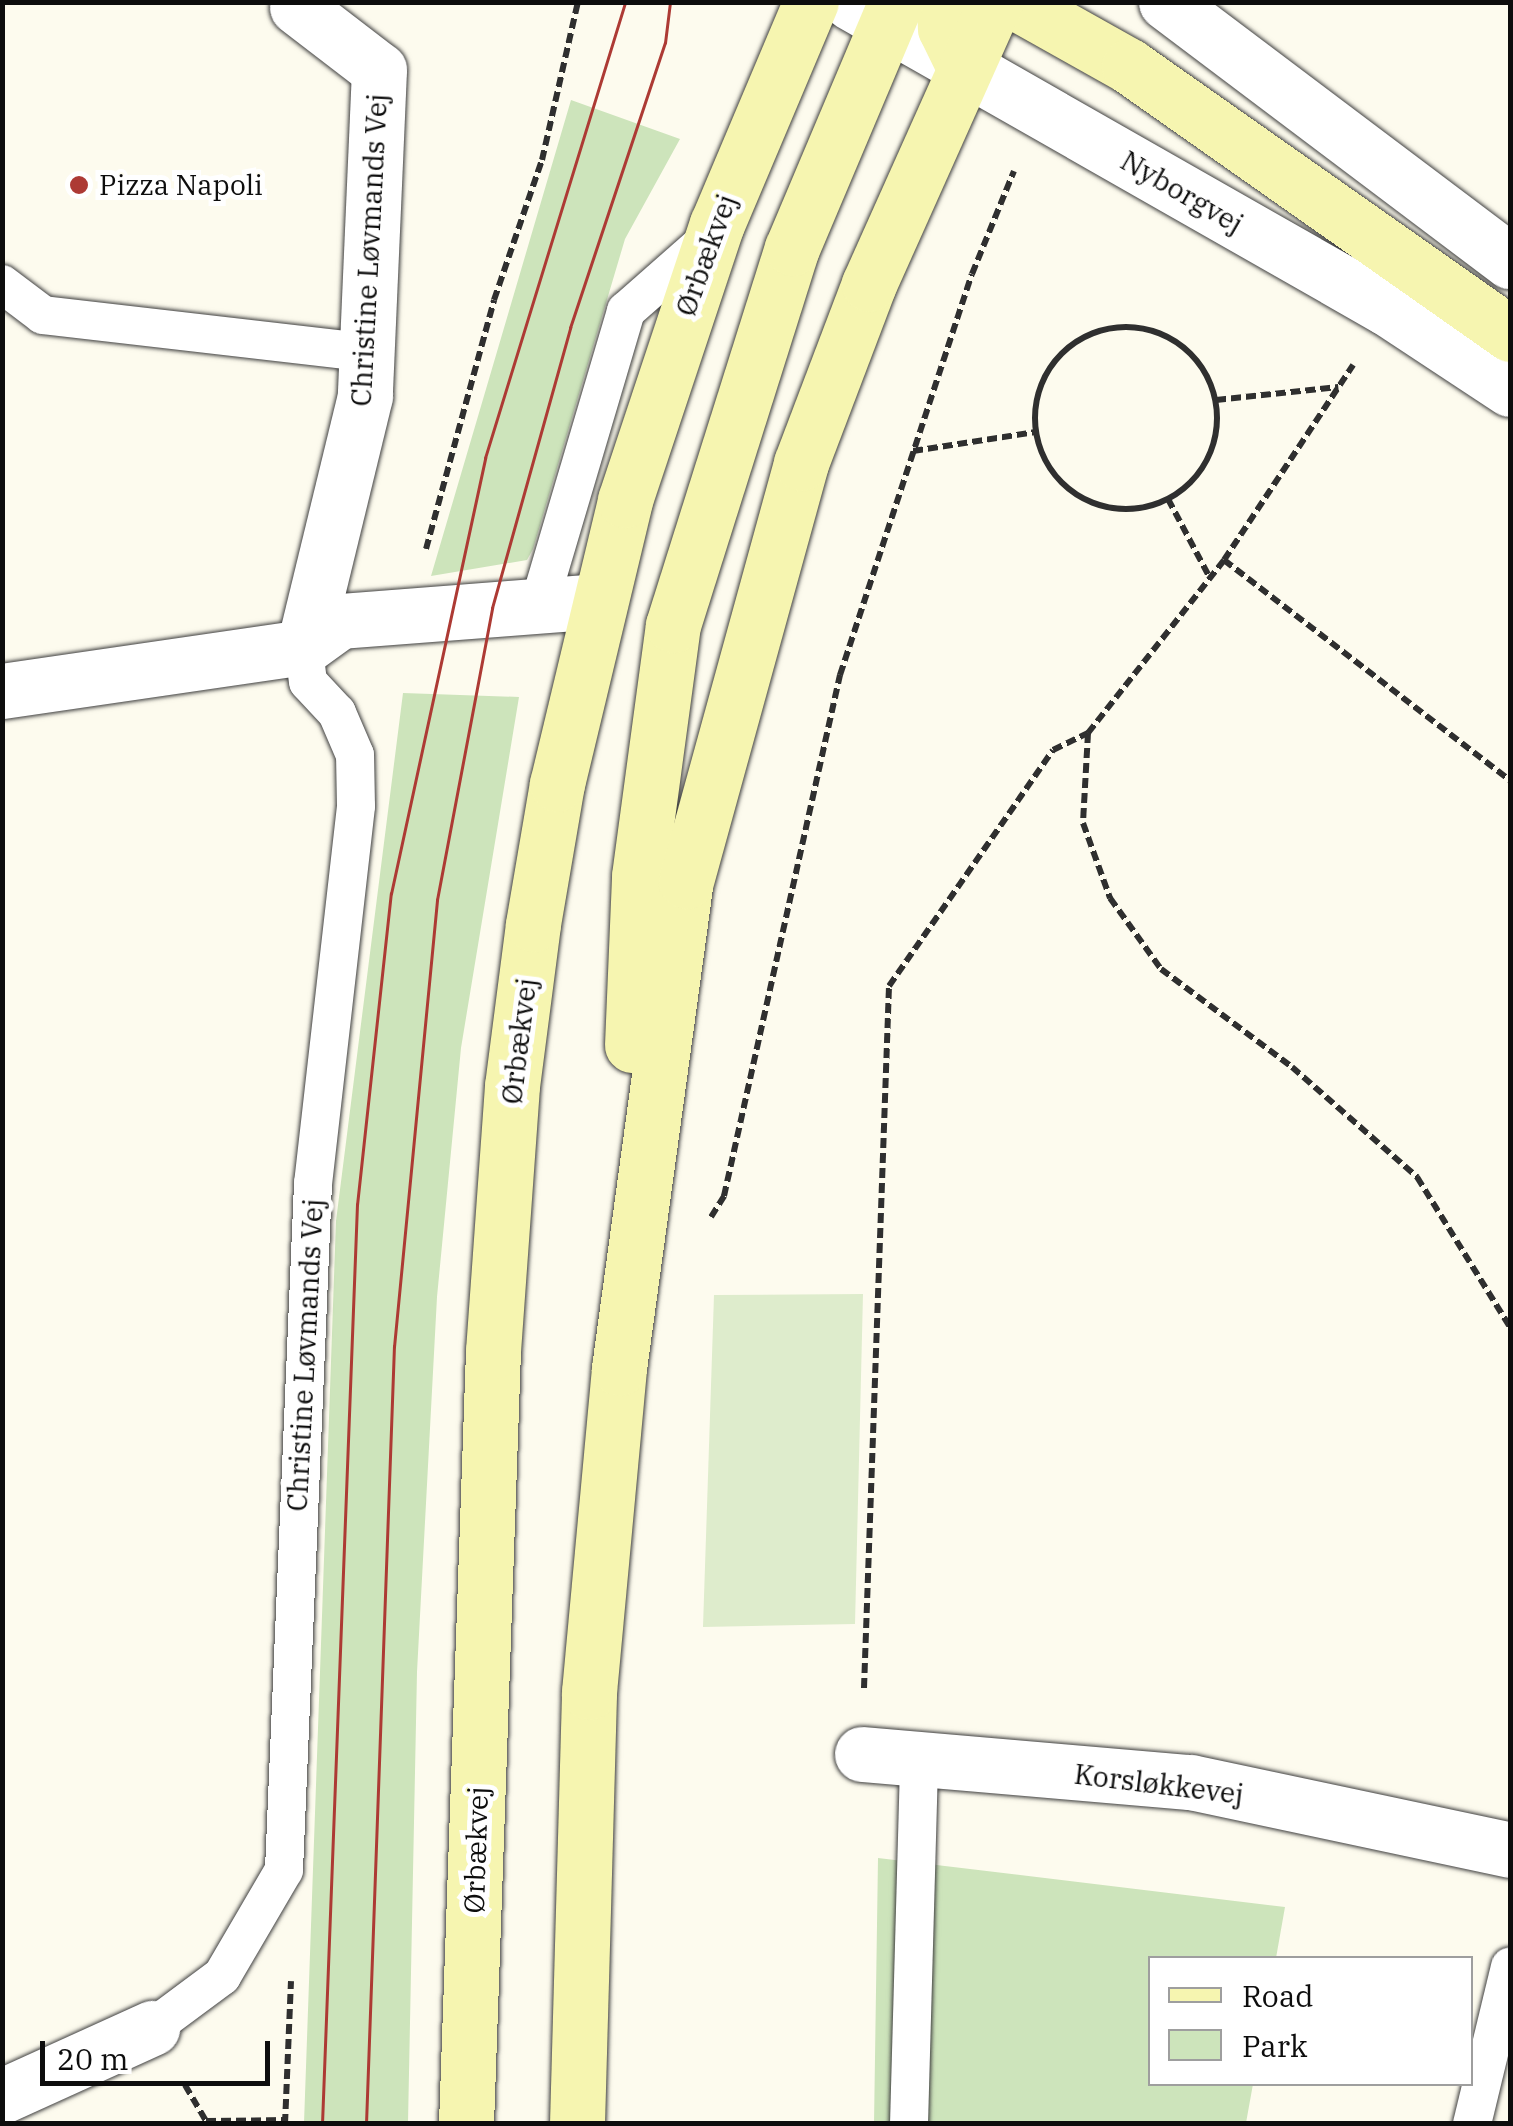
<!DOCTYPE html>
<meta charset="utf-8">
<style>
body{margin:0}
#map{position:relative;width:1513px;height:2126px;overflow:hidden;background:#fdfbee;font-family:"IBM Plex Serif",serif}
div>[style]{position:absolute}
.green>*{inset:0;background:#cde4bb}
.pitch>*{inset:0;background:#deeccc}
.path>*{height:6px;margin-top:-3px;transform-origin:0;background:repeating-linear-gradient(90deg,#2f2f2f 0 10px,transparent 0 15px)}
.path>.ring{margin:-3px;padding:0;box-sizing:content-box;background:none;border:6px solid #2f2f2f;border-radius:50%}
.roads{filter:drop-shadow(0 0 2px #404040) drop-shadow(0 0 2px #404040)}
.service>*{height:38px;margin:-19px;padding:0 19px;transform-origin:19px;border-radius:19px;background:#fff}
.minor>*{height:55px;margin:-27.5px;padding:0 27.5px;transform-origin:27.5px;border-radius:27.5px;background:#fff}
.tertiary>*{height:55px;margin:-27.5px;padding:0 27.5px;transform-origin:27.5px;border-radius:27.5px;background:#fff}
.secondary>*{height:55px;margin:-27.5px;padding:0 27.5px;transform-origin:27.5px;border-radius:27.5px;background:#f6f5b0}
.tram>*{height:2.5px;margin:-1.25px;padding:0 1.25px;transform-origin:1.25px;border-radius:1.25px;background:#ad3a34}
.dots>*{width:28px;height:28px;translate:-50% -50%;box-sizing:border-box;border:5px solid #fff;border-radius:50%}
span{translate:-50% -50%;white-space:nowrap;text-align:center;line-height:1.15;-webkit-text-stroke:10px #fff;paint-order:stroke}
.poi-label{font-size:28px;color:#0d0d0d}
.left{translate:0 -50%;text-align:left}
.street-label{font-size:28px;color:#0d0d0d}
.frame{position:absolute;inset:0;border:5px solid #0d0d0d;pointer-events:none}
.legend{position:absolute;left:1148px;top:1956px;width:325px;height:130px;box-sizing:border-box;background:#fff;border:2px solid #9e9e9e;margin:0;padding:12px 18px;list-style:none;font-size:30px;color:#0d0d0d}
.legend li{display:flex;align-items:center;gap:20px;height:50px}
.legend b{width:50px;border:2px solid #9e9e9e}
.scale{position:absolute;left:40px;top:2041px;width:230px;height:45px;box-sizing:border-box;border:5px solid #0d0d0d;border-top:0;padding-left:12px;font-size:30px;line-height:35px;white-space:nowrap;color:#0d0d0d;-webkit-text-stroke:8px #fff;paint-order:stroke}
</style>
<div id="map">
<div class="green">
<div style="clip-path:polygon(571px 100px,680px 139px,625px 239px,533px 549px,527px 560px,431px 576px)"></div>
<div style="clip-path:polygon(403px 693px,519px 697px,461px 1048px,437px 1297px,417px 1672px,408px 2123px,304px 2123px,336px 1221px)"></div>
<div style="clip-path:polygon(878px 1858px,1285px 1907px,1276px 1958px,1150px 1958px,1150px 2084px,1253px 2084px,1246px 2123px,874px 2124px)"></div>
</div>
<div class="pitch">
<div style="clip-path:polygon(863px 1294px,855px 1624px,703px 1627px,714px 1295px)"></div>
</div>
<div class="path">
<div class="ring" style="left:1035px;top:327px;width:176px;height:176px"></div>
<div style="left:1216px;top:400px;width:123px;rotate:-6.1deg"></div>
<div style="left:913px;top:451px;width:124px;rotate:-8.8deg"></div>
<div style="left:1168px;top:499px;width:89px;rotate:62deg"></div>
<div style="left:426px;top:549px;width:258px;rotate:-74.7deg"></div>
<div style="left:494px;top:300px;width:148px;rotate:-71.1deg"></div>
<div style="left:542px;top:160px;width:162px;rotate:-77.2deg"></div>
<div style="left:1224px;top:560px;width:361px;rotate:37.6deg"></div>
<div style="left:1088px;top:733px;width:90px;rotate:93.2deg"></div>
<div style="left:1083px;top:823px;width:80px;rotate:70.2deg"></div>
<div style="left:1110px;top:898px;width:87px;rotate:54.3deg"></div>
<div style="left:1161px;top:969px;width:164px;rotate:36.8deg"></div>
<div style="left:1292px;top:1067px;width:167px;rotate:41.3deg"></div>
<div style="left:1417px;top:1177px;width:176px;rotate:58.2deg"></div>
<div style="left:711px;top:1217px;width:25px;rotate:-58deg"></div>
<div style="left:724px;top:1196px;width:534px;rotate:-77.45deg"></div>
<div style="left:840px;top:675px;width:422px;rotate:-71.8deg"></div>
<div style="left:972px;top:274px;width:111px;rotate:-67.8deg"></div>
<div style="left:864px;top:1688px;width:702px;rotate:-87.96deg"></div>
<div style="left:889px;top:986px;width:287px;rotate:-55.2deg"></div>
<div style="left:1053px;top:750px;width:39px;rotate:-26deg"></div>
<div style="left:1088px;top:733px;width:220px;rotate:-51.8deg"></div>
<div style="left:1224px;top:560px;width:234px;rotate:-56.5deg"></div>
<div style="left:185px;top:2085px;width:42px;rotate:59.7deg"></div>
<div style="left:206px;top:2121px;width:79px;rotate:-0.7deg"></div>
<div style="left:285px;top:2124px;width:143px;rotate:-87.6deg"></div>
</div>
<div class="roads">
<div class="service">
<div style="left:2px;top:284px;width:51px;rotate:37.1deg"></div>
<div style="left:43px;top:315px;width:328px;rotate:6.6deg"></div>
<div style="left:539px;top:605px;width:307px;rotate:-73.5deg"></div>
<div style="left:626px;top:311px;width:113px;rotate:-41.4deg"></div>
<div style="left:152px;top:2028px;width:87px;rotate:-36.6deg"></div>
<div style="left:222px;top:1976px;width:123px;rotate:-59.7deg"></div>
<div style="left:284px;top:1870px;width:687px;rotate:-87.58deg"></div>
<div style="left:313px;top:1184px;width:380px;rotate:-83.5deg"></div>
<div style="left:356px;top:806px;width:51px;rotate:-91.1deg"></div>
<div style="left:355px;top:755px;width:46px;rotate:-113.2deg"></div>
<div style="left:337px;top:713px;width:42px;rotate:-133.1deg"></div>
<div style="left:308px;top:682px;width:35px;rotate:-97deg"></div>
<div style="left:909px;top:2124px;width:365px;rotate:-88.4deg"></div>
<div style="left:1472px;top:2124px;width:162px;rotate:-76.4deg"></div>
</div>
<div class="minor">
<div style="left:297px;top:7px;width:103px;rotate:37.5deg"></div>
<div style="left:379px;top:70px;width:326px;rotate:92.5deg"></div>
<div style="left:365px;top:396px;width:258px;rotate:103.7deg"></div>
<div style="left:2px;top:691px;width:305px;rotate:-8.3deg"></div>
<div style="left:304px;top:647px;width:44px;rotate:-35.8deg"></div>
<div style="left:340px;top:621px;width:259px;rotate:-4.4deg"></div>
<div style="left:862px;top:1754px;width:330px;rotate:4.9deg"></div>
<div style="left:1191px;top:1782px;width:326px;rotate:12deg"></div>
<div style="left:2px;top:2096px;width:165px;rotate:-24.4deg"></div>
</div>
<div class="tertiary">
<div style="left:850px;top:2px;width:618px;rotate:29.68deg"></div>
<div style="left:1387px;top:308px;width:147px;rotate:33.4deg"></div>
<div style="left:1166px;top:2px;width:431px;rotate:37deg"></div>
</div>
<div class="secondary">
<div style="left:944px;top:2px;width:26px;rotate:88deg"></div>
<div style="left:945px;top:28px;width:43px;rotate:64deg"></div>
<div style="left:1015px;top:2px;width:131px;rotate:29.3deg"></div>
<div style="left:1129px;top:66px;width:466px;rotate:35.1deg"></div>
<div style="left:632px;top:1045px;width:169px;rotate:-87.6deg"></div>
<div style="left:639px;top:876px;width:253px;rotate:-82.3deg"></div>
<div style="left:673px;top:625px;width:395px;rotate:-72.5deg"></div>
<div style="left:792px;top:248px;width:267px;rotate:-67.1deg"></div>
<div style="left:466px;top:2124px;width:773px;rotate:-88deg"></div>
<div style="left:493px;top:1351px;width:266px;rotate:-85.9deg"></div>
<div style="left:512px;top:1086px;width:163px;rotate:-82.6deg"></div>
<div style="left:533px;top:924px;width:142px;rotate:-80.3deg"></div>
<div style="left:557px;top:784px;width:292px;rotate:-76.5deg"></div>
<div style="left:625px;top:500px;width:291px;rotate:-71.6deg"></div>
<div style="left:717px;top:224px;width:241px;rotate:-67.1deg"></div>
<div style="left:577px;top:2124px;width:432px;rotate:-88.4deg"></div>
<div style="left:589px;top:1692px;width:325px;rotate:-84.7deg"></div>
<div style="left:619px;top:1368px;width:492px;rotate:-82.2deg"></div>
<div style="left:686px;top:881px;width:434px;rotate:-74.6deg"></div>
<div style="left:801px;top:463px;width:191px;rotate:-69.2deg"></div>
<div style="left:869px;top:284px;width:309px;rotate:-65.9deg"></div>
</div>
</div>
<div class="tram">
<div style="left:322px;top:2124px;width:920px;rotate:-87.82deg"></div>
<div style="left:357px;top:1205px;width:313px;rotate:-83.8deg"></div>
<div style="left:391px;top:894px;width:446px;rotate:-77.8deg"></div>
<div style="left:485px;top:458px;width:477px;rotate:-72.9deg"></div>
<div style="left:366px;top:2124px;width:778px;rotate:-87.94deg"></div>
<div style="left:394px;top:1347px;width:449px;rotate:-84.5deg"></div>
<div style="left:437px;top:900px;width:297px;rotate:-79.3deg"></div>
<div style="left:492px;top:608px;width:291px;rotate:-74.4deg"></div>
<div style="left:570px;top:328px;width:300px;rotate:-71.6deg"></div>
<div style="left:665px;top:43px;width:41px;rotate:-83deg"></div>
</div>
<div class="dots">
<div style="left:79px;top:185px;background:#ad3a34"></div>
</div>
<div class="poi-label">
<span class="left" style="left:99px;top:185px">Pizza Napoli</span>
</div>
<div class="street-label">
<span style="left:1182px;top:192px;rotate:30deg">Nyborgvej</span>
<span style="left:369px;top:250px;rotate:-87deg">Christine Løvmands Vej</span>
<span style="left:706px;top:255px;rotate:-70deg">Ørbækvej</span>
<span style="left:519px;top:1041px;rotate:-83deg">Ørbækvej</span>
<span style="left:305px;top:1355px;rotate:-87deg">Christine Løvmands Vej</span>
<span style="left:1159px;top:1784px;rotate:7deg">Korsløkkevej</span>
<span style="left:476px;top:1850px;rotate:-88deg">Ørbækvej</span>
</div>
<div class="frame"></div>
<ul class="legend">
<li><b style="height:12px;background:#f6f5b0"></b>Road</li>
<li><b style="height:28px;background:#cde4bb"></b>Park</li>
</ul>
<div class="scale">20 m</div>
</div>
